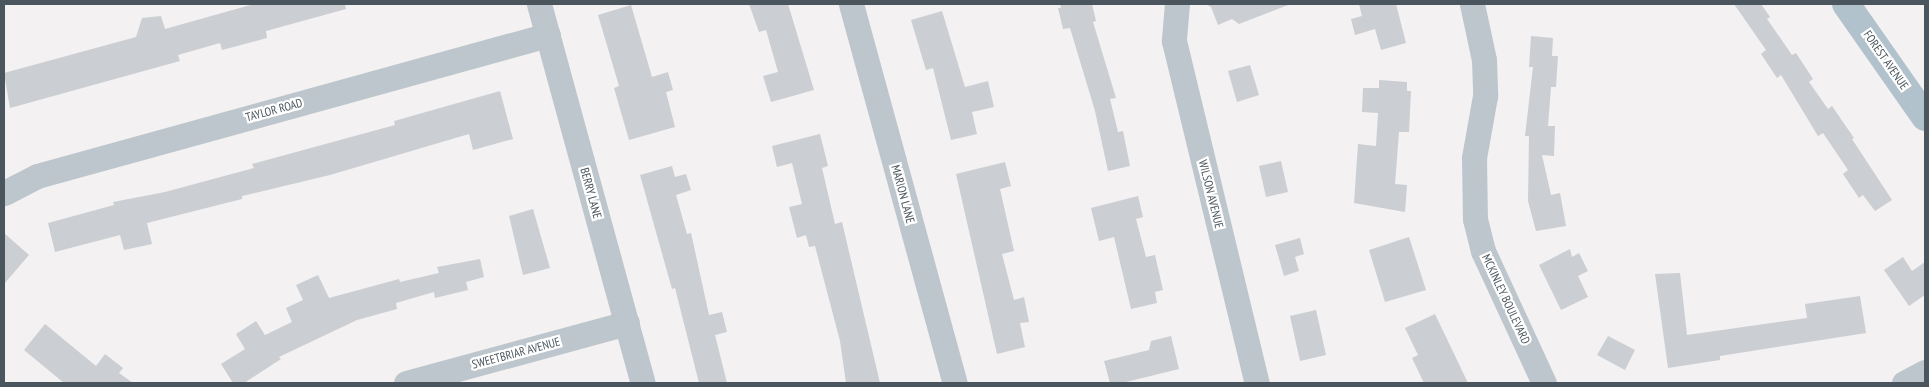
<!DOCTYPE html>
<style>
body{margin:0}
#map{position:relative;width:1929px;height:387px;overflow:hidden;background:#f3f1f1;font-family:"PT Sans Narrow",sans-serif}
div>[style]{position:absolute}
.building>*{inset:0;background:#cbced2}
.street>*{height:25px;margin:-12.5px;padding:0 12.5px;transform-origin:12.5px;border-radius:12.5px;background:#bdc6cc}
.primary>*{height:28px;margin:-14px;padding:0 14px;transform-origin:14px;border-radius:14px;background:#b2c2cd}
span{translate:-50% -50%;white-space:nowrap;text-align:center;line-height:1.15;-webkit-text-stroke:4.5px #fff;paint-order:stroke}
.street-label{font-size:12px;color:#4a555d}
.frame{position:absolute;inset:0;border:5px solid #4a555d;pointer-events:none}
</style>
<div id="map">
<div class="building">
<div style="clip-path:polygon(254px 4px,345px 4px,346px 9px,266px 31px,267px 38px,222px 50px,220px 43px,178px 55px,180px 61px,10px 108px,4px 73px,136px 37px,142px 18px,161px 16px,165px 29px)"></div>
<div style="clip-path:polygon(749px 4px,788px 4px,814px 90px,771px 102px,763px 76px,778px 72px,766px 30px,759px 32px)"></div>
<div style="clip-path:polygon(1060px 4px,1092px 4px,1096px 21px,1093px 22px,1116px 98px,1110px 99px,1118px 132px,1123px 131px,1130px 166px,1108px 171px,1095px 111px,1070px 28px,1063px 29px,1058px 8px,1061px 8px)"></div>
<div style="clip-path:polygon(1206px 4px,1288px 4px,1288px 5px,1239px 24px,1232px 19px,1218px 25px,1211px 7px)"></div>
<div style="clip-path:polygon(1359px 4px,1396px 4px,1406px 43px,1381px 50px,1375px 29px,1355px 35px,1351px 19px,1362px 16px)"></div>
<div style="clip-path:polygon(1734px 4px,1761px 4px,1770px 17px,1767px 19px,1792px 55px,1796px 53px,1813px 79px,1809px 82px,1828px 109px,1832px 106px,1854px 138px,1852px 139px,1892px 200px,1875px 211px,1863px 195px,1859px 198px,1843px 174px,1848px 170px,1823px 133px,1818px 136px,1781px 75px,1777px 78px,1761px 54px,1766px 50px)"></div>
<div style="clip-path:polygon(631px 5px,652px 77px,668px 72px,673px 90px,666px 92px,675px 127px,629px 140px,614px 88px,619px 86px,598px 15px)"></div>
<div style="clip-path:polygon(942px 11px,965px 87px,988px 81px,994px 107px,972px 112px,977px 134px,951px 140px,933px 68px,926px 70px,911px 20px)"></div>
<div style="clip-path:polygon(1531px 36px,1553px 38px,1552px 56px,1558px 56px,1556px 87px,1551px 87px,1548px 126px,1555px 126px,1554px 156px,1542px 155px,1551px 195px,1560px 193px,1566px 226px,1536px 231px,1528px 201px,1529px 136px,1525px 136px,1533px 67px,1529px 67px)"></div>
<div style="clip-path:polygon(1250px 65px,1259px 95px,1237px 102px,1228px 71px)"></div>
<div style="clip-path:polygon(1379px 80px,1407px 82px,1407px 91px,1411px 91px,1409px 132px,1399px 132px,1395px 184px,1407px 185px,1405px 212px,1354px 203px,1358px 144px,1376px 146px,1378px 113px,1362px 112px,1363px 88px,1379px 88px)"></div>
<div style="clip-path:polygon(500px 91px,513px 139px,473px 150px,469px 134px,330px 175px,242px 196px,242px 199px,147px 223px,152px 244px,124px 250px,120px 235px,55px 252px,48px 223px,114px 205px,113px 202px,165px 192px,254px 168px,252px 164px,395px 125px,394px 121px)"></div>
<div style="clip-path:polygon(820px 134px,828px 166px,822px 168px,835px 224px,842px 222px,880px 383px,846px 383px,840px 341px,815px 246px,809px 247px,806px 235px,797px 238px,789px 207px,802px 204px,792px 163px,777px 167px,772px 146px)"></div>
<div style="clip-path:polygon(1281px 161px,1288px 192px,1266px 197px,1259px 166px)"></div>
<div style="clip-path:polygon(1005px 162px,1011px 186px,1000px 189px,1014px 251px,1002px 254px,1014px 300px,1024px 297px,1029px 322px,1020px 323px,1025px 347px,997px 354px,956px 174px)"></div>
<div style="clip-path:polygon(672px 166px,675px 177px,686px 174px,691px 190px,676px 195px,687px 234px,691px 233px,709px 315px,722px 312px,727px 332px,715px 335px,727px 383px,699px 383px,675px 288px,672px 289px,640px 175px)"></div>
<div style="clip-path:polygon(1138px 196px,1143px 217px,1136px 219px,1146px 257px,1155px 255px,1163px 290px,1155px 292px,1157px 303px,1131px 309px,1114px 237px,1099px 241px,1091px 208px)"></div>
<div style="clip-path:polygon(533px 209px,550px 268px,523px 275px,509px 216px)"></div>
<div style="clip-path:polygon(4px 233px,29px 255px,4px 284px)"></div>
<div style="clip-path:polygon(1409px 237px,1426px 290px,1385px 302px,1369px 250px)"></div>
<div style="clip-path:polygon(1300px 238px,1304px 254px,1295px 257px,1299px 271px,1284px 276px,1275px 245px)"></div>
<div style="clip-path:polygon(1570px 249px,1572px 257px,1579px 253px,1588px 271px,1578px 276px,1588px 297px,1561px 310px,1539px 265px)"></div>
<div style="clip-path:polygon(1903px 257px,1912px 271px,1925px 262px,1925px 295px,1909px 306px,1884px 270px)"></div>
<div style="clip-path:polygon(480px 259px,484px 277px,466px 282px,468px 290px,435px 298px,434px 292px,396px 303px,397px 309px,357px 320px,279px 357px,281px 359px,244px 383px,233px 383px,221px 364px,245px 349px,236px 334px,256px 321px,265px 335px,292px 322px,286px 308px,303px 300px,296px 285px,318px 275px,329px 298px,399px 279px,400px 282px,439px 273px,437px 267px)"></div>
<div style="clip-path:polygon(1680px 273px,1687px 335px,1807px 318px,1805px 304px,1860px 296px,1866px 333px,1720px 356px,1720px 360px,1668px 368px,1655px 274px)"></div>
<div style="clip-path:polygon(1316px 310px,1326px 355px,1300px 361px,1290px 316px)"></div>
<div style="clip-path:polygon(1435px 314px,1468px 383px,1424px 383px,1412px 358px,1418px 355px,1405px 328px)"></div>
<div style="clip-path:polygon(45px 324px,96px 366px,105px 354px,123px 368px,119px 373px,133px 383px,64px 383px,24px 350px)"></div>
<div style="clip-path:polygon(1171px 336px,1179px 369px,1122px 383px,1110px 383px,1104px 361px,1149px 350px,1151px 341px)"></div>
<div style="clip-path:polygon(1608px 336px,1635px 350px,1625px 370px,1597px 355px)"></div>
</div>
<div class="street">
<div style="left:539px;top:4px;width:393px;rotate:74.7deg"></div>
<div style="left:851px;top:4px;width:393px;rotate:74.7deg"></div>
<div style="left:1177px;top:4px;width:37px;rotate:95deg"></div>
<div style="left:1174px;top:41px;width:352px;rotate:76.4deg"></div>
<div style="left:1472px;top:4px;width:57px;rotate:77.9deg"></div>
<div style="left:1484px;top:60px;width:36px;rotate:88deg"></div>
<div style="left:1485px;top:96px;width:63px;rotate:100.1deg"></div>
<div style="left:1474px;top:158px;width:61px;rotate:89.1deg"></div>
<div style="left:1475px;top:219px;width:33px;rotate:76deg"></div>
<div style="left:1483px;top:251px;width:145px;rotate:65.2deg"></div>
<div style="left:4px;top:193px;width:37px;rotate:-27deg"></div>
<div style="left:37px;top:176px;width:530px;rotate:-15.43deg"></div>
<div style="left:406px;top:383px;width:229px;rotate:-15.2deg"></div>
<div style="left:1904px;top:383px;width:24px;rotate:-28deg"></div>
</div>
<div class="primary">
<div style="left:1846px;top:4px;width:138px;rotate:55deg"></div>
</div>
<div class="street-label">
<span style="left:1886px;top:60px;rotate:55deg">FOREST AVENUE</span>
<span style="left:274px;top:110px;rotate:-15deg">TAYLOR ROAD</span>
<span style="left:591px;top:193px;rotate:75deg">BERRY LANE</span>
<span style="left:903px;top:194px;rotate:75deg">MARION LANE</span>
<span style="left:1211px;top:194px;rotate:76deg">WILSON AVENUE</span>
<span style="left:1506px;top:299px;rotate:65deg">MCKINLEY BOULEVARD</span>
<span style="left:516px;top:353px;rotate:-15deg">SWEETBRIAR AVENUE</span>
</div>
<div class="frame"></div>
</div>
